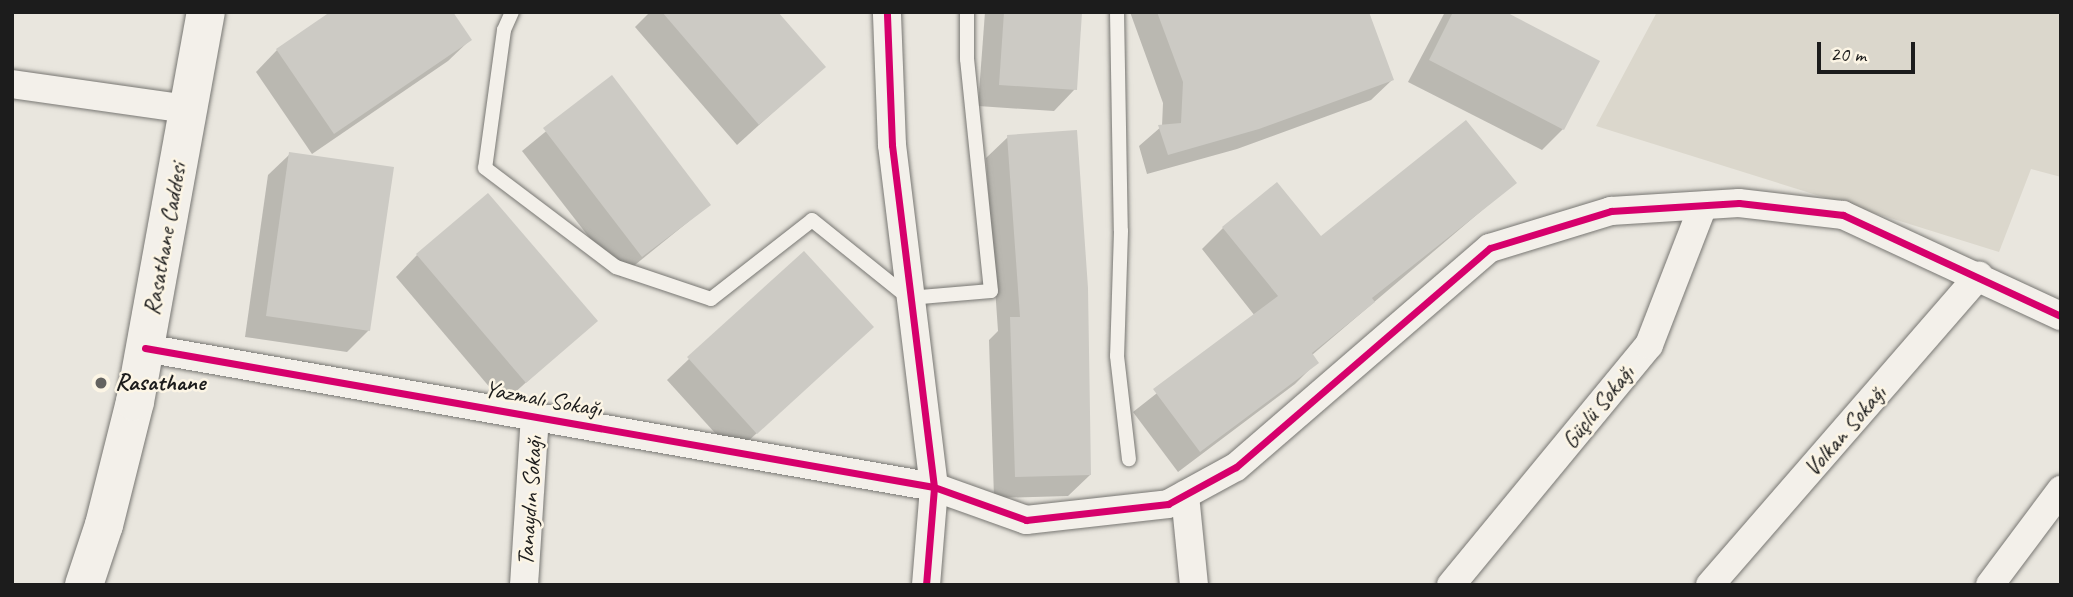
<!DOCTYPE html>
<meta charset="utf-8">
<style>
body{margin:0}
#map{position:relative;width:2073px;height:597px;overflow:hidden;background:#e9e6de;font-family:Caveat,sans-serif}
div>[style]{position:absolute}
.green>*{inset:0;background:#dbd7cc}
.shadow>*{inset:0;background:#0003}
.building>*{inset:0;background:#cccac4}
.roads{filter:drop-shadow(0 0 2px #787773) drop-shadow(0 0 2px #787773)}
.lane>*{height:14px;margin:-7px;padding:0 7px;transform-origin:7px;border-radius:7px;background:#f3f0ea}
.street>*{height:28px;margin:-14px;padding:0 14px;transform-origin:14px;border-radius:14px;background:#f3f0ea}
.secondary>*{height:38px;margin:-19px;padding:0 19px;transform-origin:19px;border-radius:19px;background:#f3f0ea}
.cycleway>*{height:7px;margin:-3.5px;padding:0 3.5px;transform-origin:3.5px;border-radius:3.5px;background:#d6006c}
.dots>*{width:19px;height:19px;translate:-50% -50%;box-sizing:border-box;border:4px solid #fcf5e5;border-radius:50%}
span{translate:-50% -50%;white-space:nowrap;text-align:center;line-height:1.15;-webkit-text-stroke:5px #fcf5e5;paint-order:stroke}
.street-label{font-size:24px;color:#1c1c1c}
.poi-label{font-size:24px;color:#1c1c1c;font-weight:700}
.left{translate:0 -50%;text-align:left}
.frame{position:absolute;inset:0;border:14px solid #1c1c1c;pointer-events:none}
.scale{position:absolute;left:1817px;top:42px;width:98px;height:32px;box-sizing:border-box;border:4px solid #1c1c1c;border-top:0;padding-left:9px;font-size:21px;line-height:24px;white-space:nowrap;color:#1c1c1c;-webkit-text-stroke:5px #fcf5e5;paint-order:stroke}
</style>
<div id="map">
<div class="green">
<div style="clip-path:polygon(1657px 12px,2061px 12px,2061px 177px,2031px 169px,1999px 252px,1596px 126px)"></div>
</div>
<div class="shadow">
<div style="clip-path:polygon(650px 12px,775px 12px,823px 67px,737px 145px,635px 27px)"></div>
<div style="clip-path:polygon(985px 12px,1081px 12px,1075px 89px,1054px 111px,978px 106px)"></div>
<div style="clip-path:polygon(1130px 12px,1308px 12px,1392px 80px,1371px 100px,1237px 149px,1147px 174px,1139px 146px,1162px 126px,1163px 103px)"></div>
<div style="clip-path:polygon(1445px 12px,1502px 12px,1563px 129px,1542px 150px,1408px 82px)"></div>
<div style="clip-path:polygon(470px 40px,448px 61px,312px 154px,256px 72px,277px 50px)"></div>
<div style="clip-path:polygon(611px 78px,709px 205px,620px 277px,522px 151px)"></div>
<div style="clip-path:polygon(1008px 137px,1090px 475px,1068px 496px,994px 498px,989px 340px,998px 331px,986px 158px)"></div>
<div style="clip-path:polygon(290px 154px,369px 330px,347px 352px,245px 337px,268px 175px)"></div>
<div style="clip-path:polygon(1514px 183px,1312px 355px,1317px 362px,1295px 384px,1178px 472px,1133px 412px,1255px 316px,1202px 249px,1223px 228px,1321px 238px)"></div>
<div style="clip-path:polygon(417px 255px,595px 321px,503px 403px,396px 277px)"></div>
<div style="clip-path:polygon(850px 348px,734px 454px,667px 380px,689px 359px)"></div>
</div>
<div class="building">
<div style="clip-path:polygon(330px 12px,453px 12px,472px 40px,334px 134px,276px 49px)"></div>
<div style="clip-path:polygon(662px 12px,778px 12px,826px 67px,759px 125px)"></div>
<div style="clip-path:polygon(1004px 12px,1082px 12px,1077px 90px,999px 85px)"></div>
<div style="clip-path:polygon(1157px 12px,1369px 12px,1394px 80px,1259px 129px,1168px 155px,1158px 125px,1181px 123px,1183px 82px)"></div>
<div style="clip-path:polygon(1453px 12px,1506px 12px,1600px 61px,1564px 130px,1429px 60px)"></div>
<div style="clip-path:polygon(612px 75px,711px 205px,642px 257px,543px 128px)"></div>
<div style="clip-path:polygon(1466px 120px,1517px 183px,1372px 298px,1375px 302px,1312px 353px,1319px 363px,1200px 452px,1153px 389px,1278px 296px,1222px 227px,1277px 182px,1321px 236px)"></div>
<div style="clip-path:polygon(1077px 130px,1088px 288px,1091px 475px,1015px 477px,1010px 317px,1020px 317px,1007px 135px)"></div>
<div style="clip-path:polygon(289px 152px,394px 167px,370px 331px,266px 316px)"></div>
<div style="clip-path:polygon(488px 193px,598px 321px,526px 383px,416px 254px)"></div>
<div style="clip-path:polygon(804px 251px,874px 327px,757px 434px,687px 357px)"></div>
</div>
<div class="roads">
<div class="lane">
<div style="left:512px;top:12px;width:20px;rotate:114deg"></div>
<div style="left:504px;top:30px;width:139px;rotate:97.8deg"></div>
<div style="left:485px;top:168px;width:164px;rotate:37.1deg"></div>
<div style="left:616px;top:267px;width:100px;rotate:18.6deg"></div>
<div style="left:711px;top:299px;width:128px;rotate:-38deg"></div>
<div style="left:812px;top:220px;width:124px;rotate:38.8deg"></div>
<div style="left:909px;top:298px;width:82px;rotate:-4.9deg"></div>
<div style="left:991px;top:291px;width:233px;rotate:-95.9deg"></div>
<div style="left:967px;top:59px;width:47px;rotate:-90deg"></div>
<div style="left:1117px;top:12px;width:219px;rotate:89deg"></div>
<div style="left:1121px;top:231px;width:125px;rotate:91.8deg"></div>
<div style="left:1117px;top:356px;width:104px;rotate:83.4deg"></div>
</div>
<div class="street">
<div style="left:12px;top:84px;width:178px;rotate:8.1deg"></div>
<div style="left:145px;top:348px;width:801px;rotate:9.99deg"></div>
<div style="left:934px;top:487px;width:345px;rotate:-97deg"></div>
<div style="left:892px;top:145px;width:133px;rotate:-92.2deg"></div>
<div style="left:1185px;top:495px;width:90px;rotate:84.3deg"></div>
<div style="left:524px;top:585px;width:168px;rotate:-86.3deg"></div>
<div style="left:926px;top:585px;width:98px;rotate:-85.3deg"></div>
<div style="left:934px;top:487px;width:98px;rotate:19.7deg"></div>
<div style="left:1026px;top:520px;width:143px;rotate:-6.4deg"></div>
<div style="left:1168px;top:504px;width:77px;rotate:-28.6deg"></div>
<div style="left:1236px;top:467px;width:335px;rotate:-40.8deg"></div>
<div style="left:1490px;top:248px;width:127px;rotate:-17deg"></div>
<div style="left:1611px;top:211px;width:128px;rotate:-3.6deg"></div>
<div style="left:1739px;top:203px;width:105px;rotate:6.6deg"></div>
<div style="left:1843px;top:215px;width:240px;rotate:24.9deg"></div>
<div style="left:1451px;top:585px;width:311px;rotate:-50.5deg"></div>
<div style="left:1649px;top:345px;width:149px;rotate:-68.8deg"></div>
<div style="left:1710px;top:585px;width:410px;rotate:-49deg"></div>
<div style="left:1990px;top:585px;width:119px;rotate:-53.2deg"></div>
</div>
<div class="secondary">
<div style="left:84px;top:585px;width:63px;rotate:-71.6deg"></div>
<div style="left:104px;top:525px;width:127px;rotate:-75.9deg"></div>
<div style="left:135px;top:402px;width:396px;rotate:-79.7deg"></div>
</div>
</div>
<div class="cycleway">
<div style="left:145px;top:348px;width:801px;rotate:9.99deg"></div>
<div style="left:934px;top:487px;width:345px;rotate:-97deg"></div>
<div style="left:892px;top:145px;width:133px;rotate:-92.2deg"></div>
<div style="left:926px;top:585px;width:98px;rotate:-85.3deg"></div>
<div style="left:934px;top:487px;width:98px;rotate:19.7deg"></div>
<div style="left:1026px;top:520px;width:143px;rotate:-6.4deg"></div>
<div style="left:1168px;top:504px;width:77px;rotate:-28.6deg"></div>
<div style="left:1236px;top:467px;width:335px;rotate:-40.8deg"></div>
<div style="left:1490px;top:248px;width:127px;rotate:-17deg"></div>
<div style="left:1611px;top:211px;width:128px;rotate:-3.6deg"></div>
<div style="left:1739px;top:203px;width:105px;rotate:6.6deg"></div>
<div style="left:1843px;top:215px;width:240px;rotate:24.9deg"></div>
</div>
<div class="dots">
<div style="left:101px;top:383px;background:#646360"></div>
</div>
<div class="street-label">
<span style="left:165px;top:239px;rotate:-80deg">Rasathane Caddesi</span>
<span style="left:543px;top:399px;rotate:10deg">Yazmalı Sokağı</span>
<span style="left:1598px;top:407px;rotate:-51deg">Güçlü Sokağı</span>
<span style="left:1845px;top:431px;rotate:-49deg">Volkan Sokağı</span>
<span style="left:530px;top:501px;rotate:-86deg">Tanaydın Sokağı</span>
</div>
<div class="poi-label">
<span class="left" style="left:115px;top:383px">Rasathane</span>
</div>
<div class="frame"></div>
<div class="scale">20 m</div>
</div>
